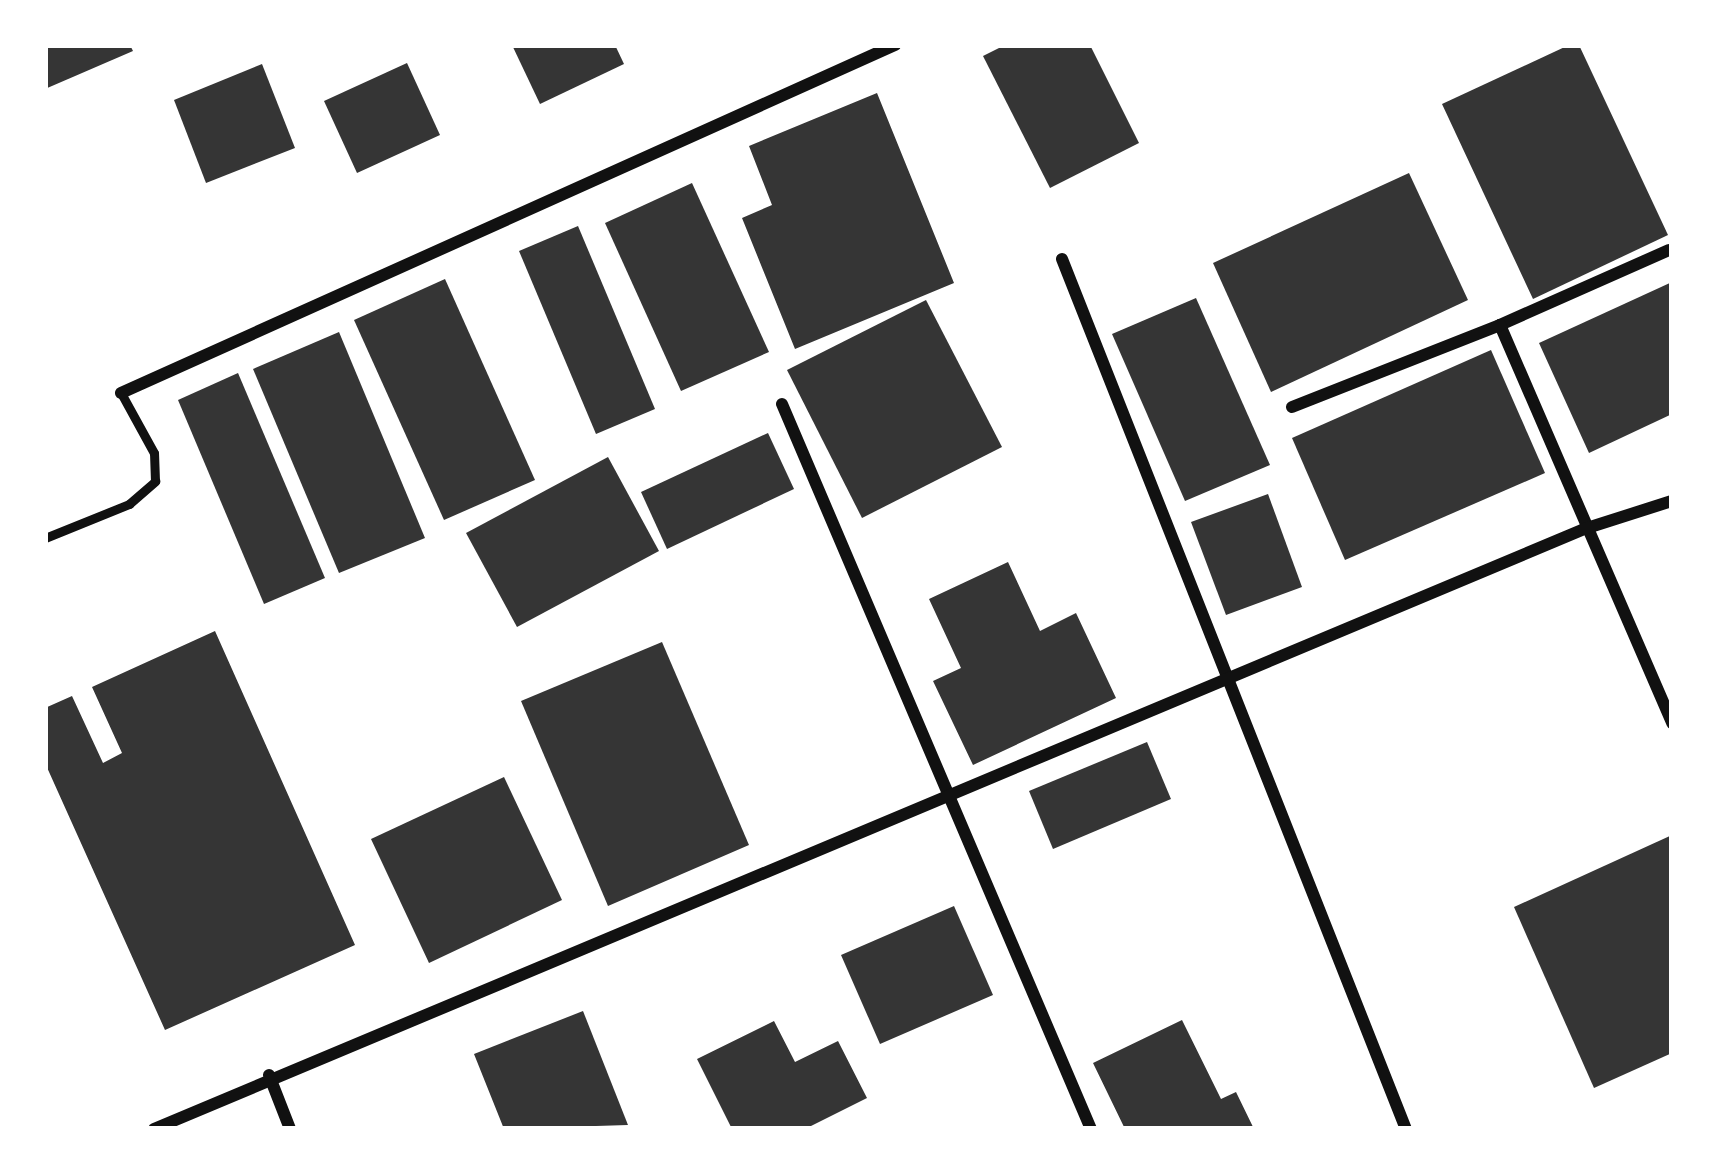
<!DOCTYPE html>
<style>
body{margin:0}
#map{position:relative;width:1717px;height:1174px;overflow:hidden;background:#fff;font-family:Ubuntu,sans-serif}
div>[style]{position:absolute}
.building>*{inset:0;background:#353535}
.service>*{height:9px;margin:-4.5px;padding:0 4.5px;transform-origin:4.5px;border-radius:4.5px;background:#111}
.minor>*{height:12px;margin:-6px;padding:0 6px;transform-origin:6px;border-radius:6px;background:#111}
span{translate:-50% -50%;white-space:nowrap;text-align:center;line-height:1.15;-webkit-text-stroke:9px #fff;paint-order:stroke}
.frame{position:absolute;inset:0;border:48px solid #fff;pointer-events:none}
</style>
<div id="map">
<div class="building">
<div style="clip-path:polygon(45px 45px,130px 45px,133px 51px,45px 89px)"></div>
<div style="clip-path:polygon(512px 45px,615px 45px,624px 64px,540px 104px)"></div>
<div style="clip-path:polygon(1005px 45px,1090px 45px,1139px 143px,1050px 188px,983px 56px)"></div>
<div style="clip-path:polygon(1569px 45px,1579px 45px,1668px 235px,1533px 299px,1442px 104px)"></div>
<div style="clip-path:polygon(407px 63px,440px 135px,357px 173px,324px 101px)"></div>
<div style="clip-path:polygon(262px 64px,295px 148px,206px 183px,174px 100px)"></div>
<div style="clip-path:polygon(877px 93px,954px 283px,795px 349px,742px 218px,772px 205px,749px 146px)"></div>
<div style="clip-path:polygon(1409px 173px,1468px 300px,1271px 392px,1213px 263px)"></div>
<div style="clip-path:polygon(692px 183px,769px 352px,681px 391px,605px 223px)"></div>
<div style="clip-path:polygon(578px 226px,655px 409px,596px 434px,519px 251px)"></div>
<div style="clip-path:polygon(445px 279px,535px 480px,444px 520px,354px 320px)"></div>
<div style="clip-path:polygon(1672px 282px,1672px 414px,1589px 453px,1539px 343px)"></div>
<div style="clip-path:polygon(1196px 298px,1270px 465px,1185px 501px,1112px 334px)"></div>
<div style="clip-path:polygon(926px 300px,1002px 447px,862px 518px,787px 370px)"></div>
<div style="clip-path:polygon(339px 332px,425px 538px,339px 573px,253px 369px)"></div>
<div style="clip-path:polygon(1491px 350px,1545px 473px,1345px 560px,1292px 438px)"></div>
<div style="clip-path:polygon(238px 373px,325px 578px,264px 604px,178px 400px)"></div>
<div style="clip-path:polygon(768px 433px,794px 489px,667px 549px,641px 492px)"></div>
<div style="clip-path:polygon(608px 457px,659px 551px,517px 627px,466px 533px)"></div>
<div style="clip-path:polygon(1268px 494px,1302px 587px,1226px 615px,1191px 522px)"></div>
<div style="clip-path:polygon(1008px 562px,1040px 631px,1076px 613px,1116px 698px,973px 765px,933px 681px,961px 668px,929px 599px)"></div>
<div style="clip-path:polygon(215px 631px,355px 945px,165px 1030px,45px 763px,45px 708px,72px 696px,103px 763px,122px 753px,92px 687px)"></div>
<div style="clip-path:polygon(662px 642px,749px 845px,608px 906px,521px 701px)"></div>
<div style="clip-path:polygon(1147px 742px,1171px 799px,1053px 849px,1029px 791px)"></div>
<div style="clip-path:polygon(504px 777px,562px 900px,429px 963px,371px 839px)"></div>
<div style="clip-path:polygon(1672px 835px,1672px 1053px,1594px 1088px,1514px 907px)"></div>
<div style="clip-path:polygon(954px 906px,993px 995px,880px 1044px,841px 955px)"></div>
<div style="clip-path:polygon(583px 1011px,628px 1125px,504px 1129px,474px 1054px)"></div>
<div style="clip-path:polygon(1182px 1020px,1221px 1099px,1236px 1092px,1254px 1129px,1125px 1129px,1093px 1063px)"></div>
<div style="clip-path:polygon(774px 1021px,795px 1062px,838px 1041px,867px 1098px,805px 1129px,732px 1129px,697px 1059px)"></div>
</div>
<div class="service">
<div style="left:45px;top:538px;width:91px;rotate:-22deg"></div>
<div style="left:129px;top:504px;width:35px;rotate:-41deg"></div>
<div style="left:155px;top:481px;width:28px;rotate:-92deg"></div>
<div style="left:154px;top:453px;width:68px;rotate:-118.8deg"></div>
</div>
<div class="minor">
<div style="left:1669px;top:250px;width:185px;rotate:156.1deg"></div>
<div style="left:1500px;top:325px;width:434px;rotate:66.6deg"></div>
<div style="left:1062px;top:259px;width:936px;rotate:68.43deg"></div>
<div style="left:121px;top:393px;width:849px;rotate:-24.21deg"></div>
<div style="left:782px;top:404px;width:788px;rotate:66.92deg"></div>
<div style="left:1292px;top:407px;width:224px;rotate:-21.5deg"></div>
<div style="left:269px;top:1075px;width:58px;rotate:68.7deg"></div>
<div style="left:154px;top:1129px;width:1551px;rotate:-22.76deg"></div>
<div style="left:1584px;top:529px;width:92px;rotate:-17.7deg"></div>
</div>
<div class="frame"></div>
</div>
